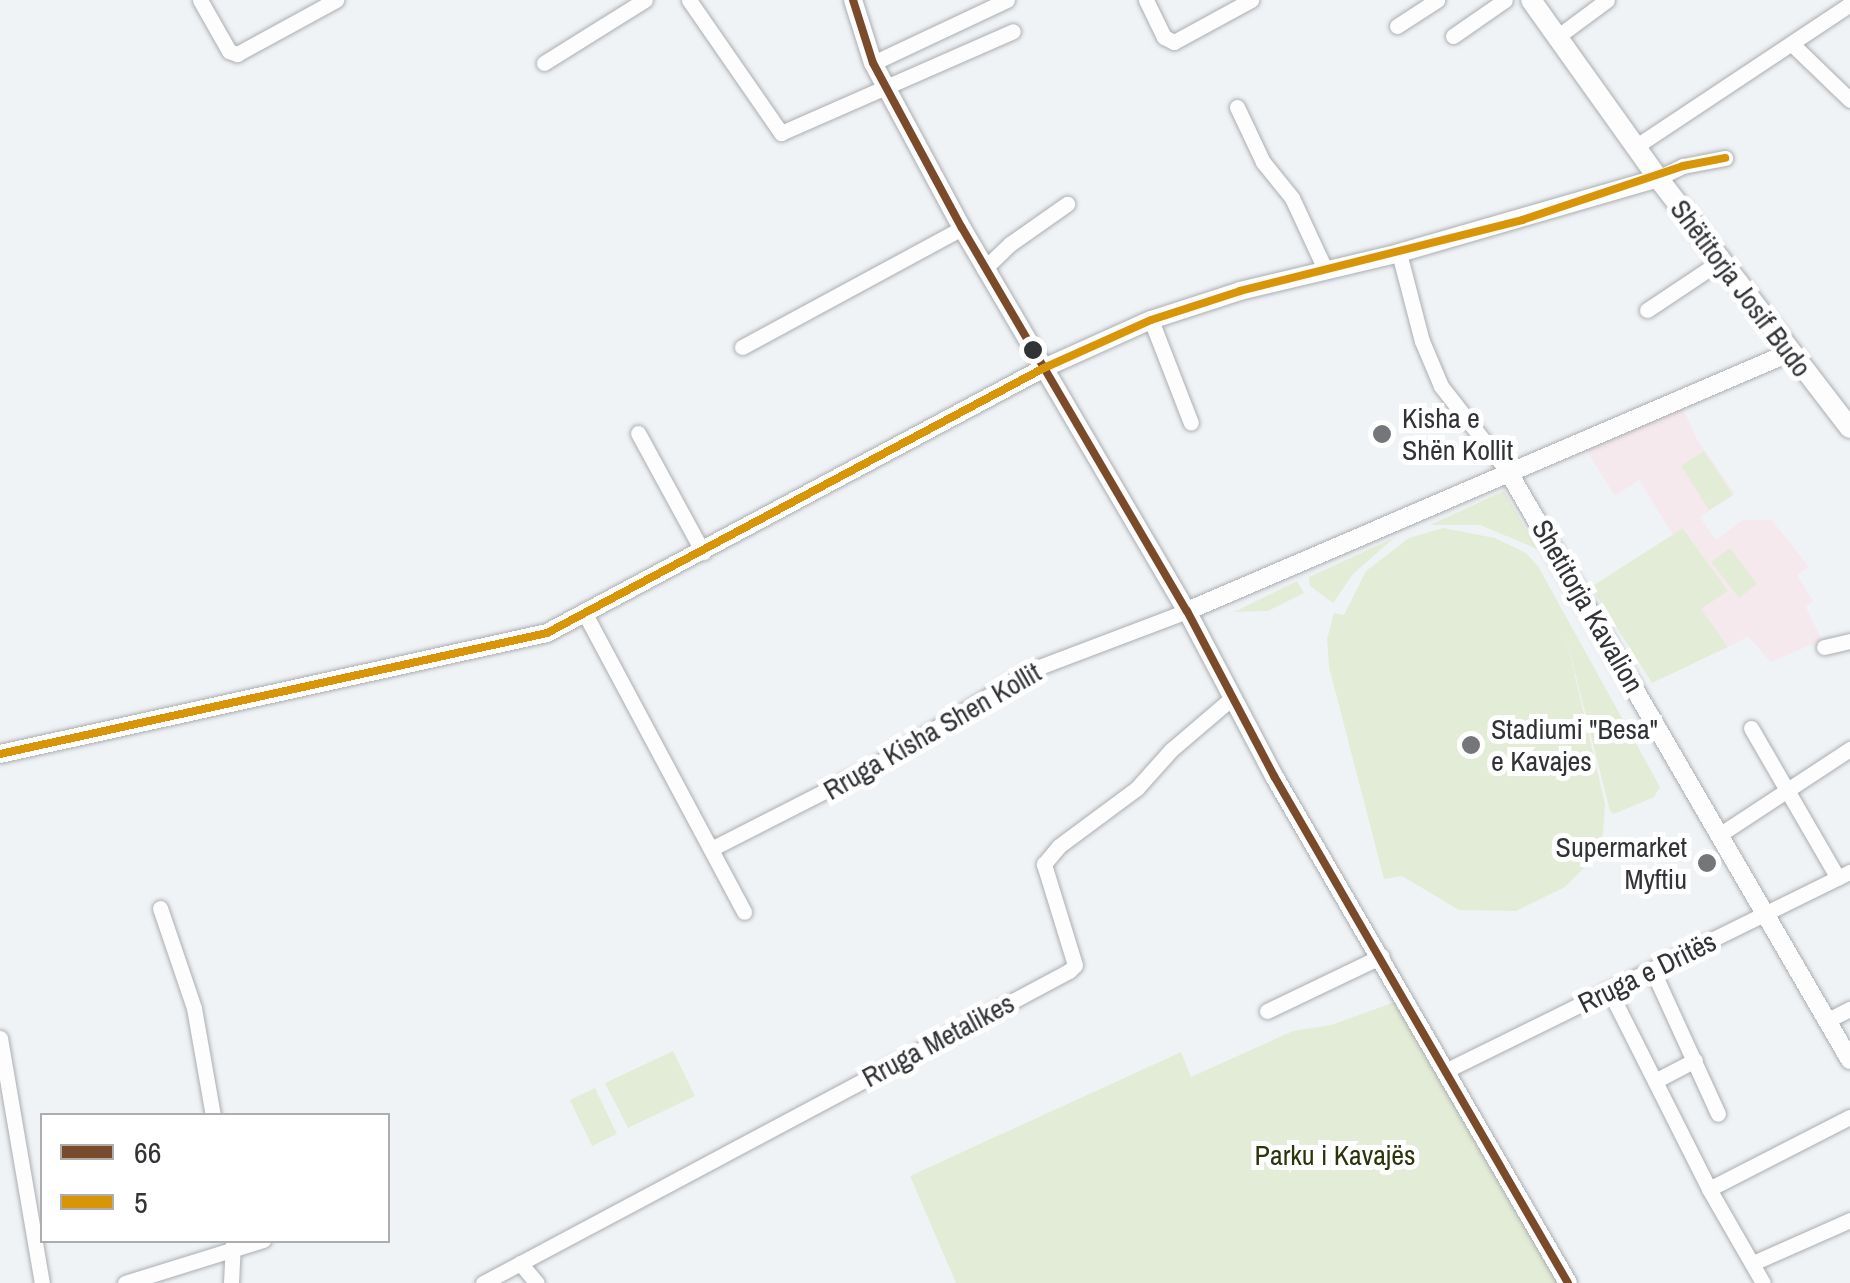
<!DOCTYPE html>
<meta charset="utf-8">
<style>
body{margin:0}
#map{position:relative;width:1850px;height:1283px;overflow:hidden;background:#f0f3f6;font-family:"Archivo Narrow",sans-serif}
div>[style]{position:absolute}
.education>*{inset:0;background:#f6e9ee}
.green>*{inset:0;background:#e3ecd7}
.roads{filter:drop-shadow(0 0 2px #abaeb0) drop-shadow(0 0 2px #abaeb0)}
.minor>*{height:15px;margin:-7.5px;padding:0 7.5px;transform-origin:7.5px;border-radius:7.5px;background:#fdfdfe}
.tertiary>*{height:18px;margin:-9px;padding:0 9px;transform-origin:9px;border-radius:9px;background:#fdfdfe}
.secondary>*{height:20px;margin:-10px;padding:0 10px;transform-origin:10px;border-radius:10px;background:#fdfdfe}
.bus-1>*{height:8px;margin:-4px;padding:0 4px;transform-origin:4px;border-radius:4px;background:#7a4b2a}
.bus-2>*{height:8px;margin:-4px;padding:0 4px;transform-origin:4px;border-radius:4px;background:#d99508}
.dots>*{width:28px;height:28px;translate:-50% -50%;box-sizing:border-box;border:5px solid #fff;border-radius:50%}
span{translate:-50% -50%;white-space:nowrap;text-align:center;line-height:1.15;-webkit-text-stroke:10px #fff;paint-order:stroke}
.street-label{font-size:28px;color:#313336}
.poi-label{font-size:28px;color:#313336}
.left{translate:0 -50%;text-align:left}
.right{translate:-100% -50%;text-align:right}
.park-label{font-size:28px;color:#2a350b}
.legend{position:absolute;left:40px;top:1113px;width:350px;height:130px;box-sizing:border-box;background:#fff;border:2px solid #adadaf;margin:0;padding:12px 18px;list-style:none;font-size:30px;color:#313336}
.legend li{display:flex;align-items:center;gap:20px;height:50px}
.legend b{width:50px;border:2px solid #adadaf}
</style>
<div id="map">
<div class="education">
<div style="clip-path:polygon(1682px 407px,1697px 439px,1735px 494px,1700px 517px,1716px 540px,1743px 520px,1772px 520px,1809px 567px,1797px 575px,1813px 601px,1806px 607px,1822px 640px,1771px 662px,1748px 637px,1728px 647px,1700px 609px,1727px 591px,1684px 528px,1673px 535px,1639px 480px,1615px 496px,1586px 450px)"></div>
</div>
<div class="green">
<div style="clip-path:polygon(1704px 451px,1733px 495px,1709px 510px,1681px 466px)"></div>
<div style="clip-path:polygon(1504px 491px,1537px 549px,1480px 525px,1430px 525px)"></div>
<div style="clip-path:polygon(1443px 528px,1495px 538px,1526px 553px,1538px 566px,1660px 787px,1654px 797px,1614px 814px,1610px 811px,1565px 633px,1605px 804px,1603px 834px,1591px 861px,1565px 887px,1516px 911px,1459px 910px,1402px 876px,1384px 879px,1329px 667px,1327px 639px,1334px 613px,1344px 615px,1366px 571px,1409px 538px)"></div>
<div style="clip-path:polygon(1683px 528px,1728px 591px,1701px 609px,1728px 647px,1652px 683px,1591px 587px)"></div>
<div style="clip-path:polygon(1394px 538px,1353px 574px,1333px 603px,1310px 586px,1309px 577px)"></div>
<div style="clip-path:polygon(1730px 548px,1757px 584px,1739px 598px,1711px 562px)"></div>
<div style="clip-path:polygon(1297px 581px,1304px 593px,1268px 611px,1234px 612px)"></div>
<div style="clip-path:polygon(1398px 1001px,1561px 1283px,956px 1283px,910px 1176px,1181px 1052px,1191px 1077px,1293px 1031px,1331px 1025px)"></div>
<div style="clip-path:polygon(673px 1051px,695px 1096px,628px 1128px,605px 1083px)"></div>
<div style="clip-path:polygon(595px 1088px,617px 1134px,592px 1146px,570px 1100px)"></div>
</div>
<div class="roads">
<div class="minor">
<div style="left:200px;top:0;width:59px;rotate:60.4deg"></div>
<div style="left:229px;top:51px;width:9px;rotate:21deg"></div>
<div style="left:237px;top:54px;width:113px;rotate:-28.6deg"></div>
<div style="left:689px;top:0;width:162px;rotate:55.3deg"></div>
<div style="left:781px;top:133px;width:253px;rotate:-23.7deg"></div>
<div style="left:1146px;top:0;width:41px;rotate:64.1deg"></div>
<div style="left:1164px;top:37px;width:11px;rotate:27deg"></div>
<div style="left:1174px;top:42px;width:88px;rotate:-28.6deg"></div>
<div style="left:1397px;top:26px;width:48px;rotate:-33deg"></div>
<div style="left:1453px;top:36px;width:63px;rotate:-34.7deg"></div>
<div style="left:1557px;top:37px;width:62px;rotate:-36.5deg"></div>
<div style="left:1793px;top:45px;width:79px;rotate:44deg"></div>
<div style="left:544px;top:63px;width:119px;rotate:-32deg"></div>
<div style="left:873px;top:63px;width:148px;rotate:-25.2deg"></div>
<div style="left:1237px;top:107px;width:61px;rotate:64.7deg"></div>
<div style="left:1263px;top:162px;width:46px;rotate:51.1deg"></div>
<div style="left:1292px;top:198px;width:78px;rotate:65.1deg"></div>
<div style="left:1635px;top:147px;width:258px;rotate:-33.6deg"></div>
<div style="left:1658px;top:178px;width:28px;rotate:-26deg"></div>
<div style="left:1683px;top:166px;width:43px;rotate:-10.8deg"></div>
<div style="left:1399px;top:253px;width:91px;rotate:75.4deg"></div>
<div style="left:1422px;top:341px;width:49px;rotate:67.1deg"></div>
<div style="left:1441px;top:386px;width:110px;rotate:52deg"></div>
<div style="left:984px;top:269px;width:36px;rotate:-44deg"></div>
<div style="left:1010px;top:244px;width:70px;rotate:-35.1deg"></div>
<div style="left:1647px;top:310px;width:90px;rotate:-33.7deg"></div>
<div style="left:1151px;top:320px;width:110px;rotate:68.8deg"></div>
<div style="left:742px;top:347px;width:250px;rotate:-28.4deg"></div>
<div style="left:638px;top:433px;width:136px;rotate:61.4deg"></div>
<div style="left:584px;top:612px;width:340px;rotate:61.9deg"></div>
<div style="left:1824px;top:647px;width:27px;rotate:-13deg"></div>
<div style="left:1751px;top:728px;width:173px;rotate:59.9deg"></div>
<div style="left:1719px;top:835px;width:157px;rotate:-33.3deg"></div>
<div style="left:711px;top:849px;width:181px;rotate:-27deg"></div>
<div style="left:872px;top:767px;width:186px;rotate:-31.4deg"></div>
<div style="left:1031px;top:670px;width:167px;rotate:-20.7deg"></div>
<div style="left:160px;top:908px;width:106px;rotate:71.2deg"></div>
<div style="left:194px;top:1008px;width:110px;rotate:80deg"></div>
<div style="left:1652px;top:969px;width:159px;rotate:65.5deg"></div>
<div style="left:1609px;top:990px;width:223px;rotate:63.3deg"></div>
<div style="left:1709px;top:1189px;width:108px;rotate:60.1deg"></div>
<div style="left:1267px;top:1011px;width:127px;rotate:-25.6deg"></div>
<div style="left:1826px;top:1021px;width:27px;rotate:-27deg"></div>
<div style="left:0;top:1038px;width:249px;rotate:80.3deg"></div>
<div style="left:1445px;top:1071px;width:451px;rotate:-26.2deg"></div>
<div style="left:1655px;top:1081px;width:45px;rotate:-27.7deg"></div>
<div style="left:1709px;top:1189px;width:158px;rotate:-27.1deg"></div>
<div style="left:520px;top:1263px;width:26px;rotate:50deg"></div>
<div style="left:1753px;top:1263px;width:106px;rotate:-23.9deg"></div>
<div style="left:125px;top:1283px;width:145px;rotate:-17.3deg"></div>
<div style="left:231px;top:1283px;width:41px;rotate:-87.2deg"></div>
<div style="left:483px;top:1283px;width:664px;rotate:-28.03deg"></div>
<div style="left:1069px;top:971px;width:8px;rotate:-45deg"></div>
<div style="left:1075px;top:965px;width:106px;rotate:-107.1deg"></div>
<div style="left:1044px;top:864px;width:23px;rotate:-50deg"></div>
<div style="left:1059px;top:846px;width:97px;rotate:-36.6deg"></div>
<div style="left:1137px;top:788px;width:51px;rotate:-48.2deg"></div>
<div style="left:1171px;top:750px;width:82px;rotate:-40.5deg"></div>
</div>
<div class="tertiary">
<div style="left:853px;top:0;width:66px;rotate:72.4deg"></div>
<div style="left:873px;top:63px;width:187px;rotate:61.7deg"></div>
<div style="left:962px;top:228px;width:444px;rotate:59.6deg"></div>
<div style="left:1187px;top:611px;width:187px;rotate:62.2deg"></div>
<div style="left:1274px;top:776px;width:586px;rotate:59.89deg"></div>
<div style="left:1509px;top:473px;width:679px;rotate:59.85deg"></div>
<div style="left:1187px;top:611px;width:657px;rotate:-23.21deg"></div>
<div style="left:0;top:754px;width:560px;rotate:-12.47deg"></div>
<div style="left:547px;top:633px;width:563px;rotate:-28.07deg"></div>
<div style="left:1044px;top:368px;width:117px;rotate:-24.2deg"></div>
<div style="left:1151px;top:320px;width:94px;rotate:-18deg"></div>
<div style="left:1240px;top:291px;width:163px;rotate:-13.4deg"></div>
<div style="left:1399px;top:253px;width:270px;rotate:-16.1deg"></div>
</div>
<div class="secondary">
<div style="left:1531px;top:0;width:219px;rotate:54.5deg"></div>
<div style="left:1658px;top:178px;width:315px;rotate:52.5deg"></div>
</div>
</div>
<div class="bus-1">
<div style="left:853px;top:0;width:66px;rotate:72.4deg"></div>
<div style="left:873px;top:63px;width:187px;rotate:61.7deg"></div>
<div style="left:962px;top:228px;width:444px;rotate:59.6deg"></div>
<div style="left:1187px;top:611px;width:187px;rotate:62.2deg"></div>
<div style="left:1274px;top:776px;width:586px;rotate:59.89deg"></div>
</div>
<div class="bus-2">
<div style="left:0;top:754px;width:560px;rotate:-12.47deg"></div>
<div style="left:547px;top:633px;width:563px;rotate:-28.07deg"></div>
<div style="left:1044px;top:368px;width:117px;rotate:-24.2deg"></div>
<div style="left:1151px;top:320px;width:94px;rotate:-18deg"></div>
<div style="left:1240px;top:291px;width:291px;rotate:-14.1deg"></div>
<div style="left:1522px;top:220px;width:170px;rotate:-18.5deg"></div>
<div style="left:1683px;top:166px;width:43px;rotate:-10.8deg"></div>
</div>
<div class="dots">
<div style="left:1033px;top:350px;background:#313336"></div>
<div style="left:1382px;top:434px;background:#747679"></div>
<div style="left:1471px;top:745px;background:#747679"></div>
<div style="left:1707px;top:863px;background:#747679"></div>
</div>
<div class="street-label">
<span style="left:1741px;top:288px;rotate:53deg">Shëtitorja Josif Budo</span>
<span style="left:1588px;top:606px;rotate:60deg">Shetitorja Kavalion</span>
<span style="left:932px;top:731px;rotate:-30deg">Rruga Kisha Shen Kollit</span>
<span style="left:1647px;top:972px;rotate:-26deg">Rruga e Dritës</span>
<span style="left:938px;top:1040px;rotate:-28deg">Rruga Metalikes</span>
</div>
<div class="poi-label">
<span class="left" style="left:1402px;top:434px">Kisha e<br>Shën Kollit</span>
<span class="left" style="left:1491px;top:745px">Stadiumi "Besa"<br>e Kavajes</span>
<span class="right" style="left:1687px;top:863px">Supermarket<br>Myftiu</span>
</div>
<div class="park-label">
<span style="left:1335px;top:1155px">Parku i Kavajës</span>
</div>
<ul class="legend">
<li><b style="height:12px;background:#7a4b2a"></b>66</li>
<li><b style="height:12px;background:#d99508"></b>5</li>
</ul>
</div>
